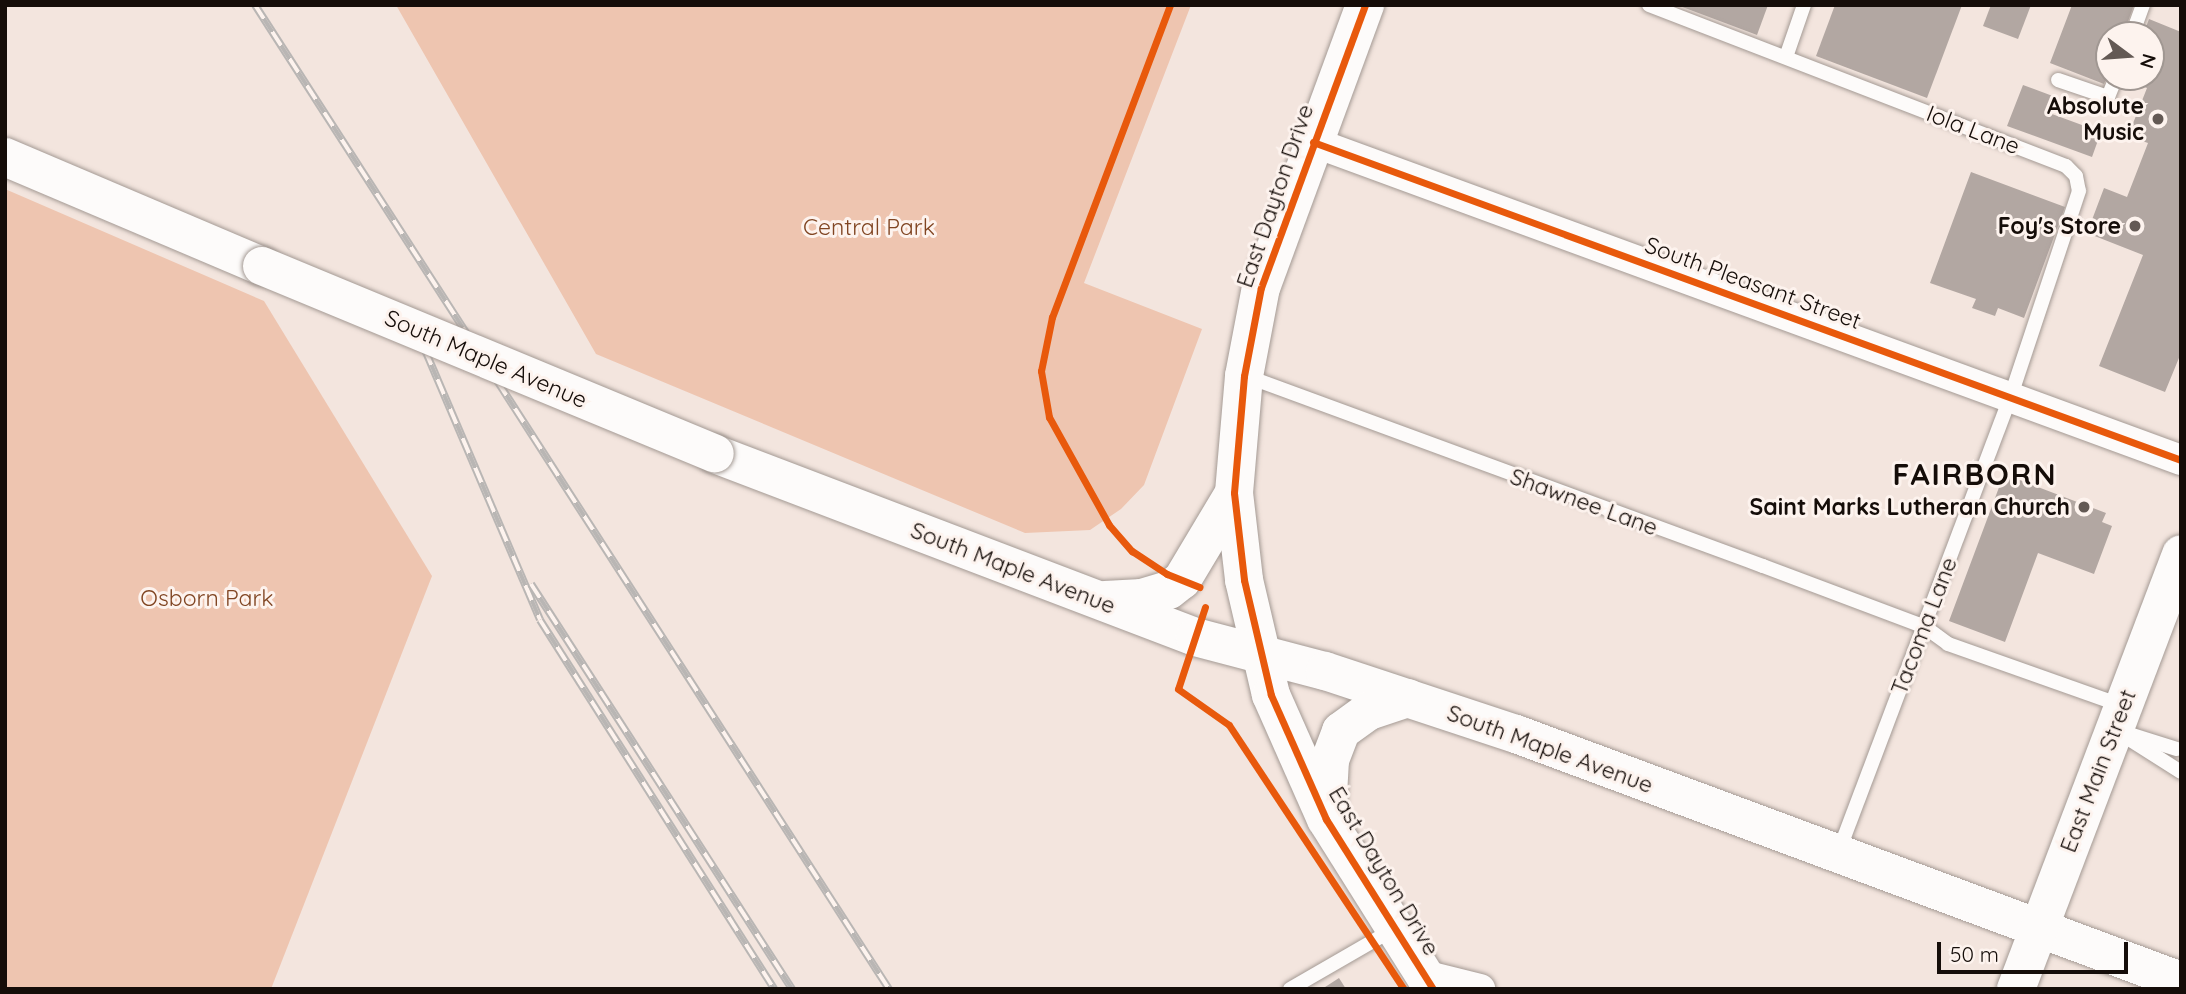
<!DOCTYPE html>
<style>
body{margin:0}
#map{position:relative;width:2186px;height:994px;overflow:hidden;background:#f3e5de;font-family:Quicksand,sans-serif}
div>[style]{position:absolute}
.green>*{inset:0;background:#eec5b0}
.building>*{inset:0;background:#b2a7a2}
.roads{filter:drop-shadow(0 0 2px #a49a94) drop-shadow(0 0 2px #a49a94)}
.lane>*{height:14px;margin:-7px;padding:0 7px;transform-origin:7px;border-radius:7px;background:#fdfbfa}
.street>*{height:30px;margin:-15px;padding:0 15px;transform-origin:15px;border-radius:15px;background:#fdfbfa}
.secondary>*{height:38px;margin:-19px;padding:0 19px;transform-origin:19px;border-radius:19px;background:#fdfbfa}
.rail>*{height:8px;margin-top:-4px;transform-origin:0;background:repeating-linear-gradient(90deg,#fdf3ee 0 16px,#b9b6b4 0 32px);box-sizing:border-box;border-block:2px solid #b9b6b4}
.bridges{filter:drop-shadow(0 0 2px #a49a94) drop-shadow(0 0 2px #a49a94)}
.secondary-bridge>*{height:38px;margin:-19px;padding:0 19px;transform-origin:19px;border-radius:19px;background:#fdfbfa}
.cycleway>*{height:7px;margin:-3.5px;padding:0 3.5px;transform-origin:3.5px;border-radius:3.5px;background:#e8590c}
.dots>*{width:19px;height:19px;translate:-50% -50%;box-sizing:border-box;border:4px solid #fdf3ee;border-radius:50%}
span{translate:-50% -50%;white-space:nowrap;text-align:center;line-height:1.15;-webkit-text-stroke:6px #fdf3ee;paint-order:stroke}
.poi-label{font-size:23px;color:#150d09;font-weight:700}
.right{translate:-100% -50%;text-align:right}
.street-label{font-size:23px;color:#150d09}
.park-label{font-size:23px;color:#814522}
.district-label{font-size:30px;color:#150d09;font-weight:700;letter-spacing:2px}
.frame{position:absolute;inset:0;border:7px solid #150d09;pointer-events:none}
.north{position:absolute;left:2095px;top:21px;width:70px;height:70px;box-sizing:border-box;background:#fdf3ee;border:2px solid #a09792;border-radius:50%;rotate:106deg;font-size:19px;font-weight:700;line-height:28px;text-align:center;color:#150d09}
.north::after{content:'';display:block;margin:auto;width:24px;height:32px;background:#635954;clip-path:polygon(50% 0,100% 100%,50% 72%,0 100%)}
.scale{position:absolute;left:1937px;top:942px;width:191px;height:32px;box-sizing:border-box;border:4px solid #150d09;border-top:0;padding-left:9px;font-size:21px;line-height:24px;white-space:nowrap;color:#150d09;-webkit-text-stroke:5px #fdf3ee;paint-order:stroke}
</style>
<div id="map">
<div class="green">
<div style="clip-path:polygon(396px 5px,1191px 5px,1084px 283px,1202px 329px,1144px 485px,1121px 509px,1090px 530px,1025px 533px,596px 354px)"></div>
<div style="clip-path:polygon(5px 189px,264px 301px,432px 576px,271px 989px,5px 989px)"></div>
</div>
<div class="building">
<div style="clip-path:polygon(1677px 5px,1768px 5px,1757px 35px)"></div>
<div style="clip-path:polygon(1835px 5px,1962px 5px,1927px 98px,1816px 56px)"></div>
<div style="clip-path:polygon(1991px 5px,2031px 5px,2018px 39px,1983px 26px)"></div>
<div style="clip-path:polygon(2072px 5px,2134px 5px,2123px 35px,2109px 35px,2109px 72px,2104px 84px,2050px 63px)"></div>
<div style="clip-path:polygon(2149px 19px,2181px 32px,2181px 353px,2165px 392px,2099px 366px,2143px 255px,2087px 233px,2104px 188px,2127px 197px,2148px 143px,2128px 136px,2147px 88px,2126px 80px,2151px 77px,2151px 35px,2143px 35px)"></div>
<div style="clip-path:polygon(2023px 85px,2058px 98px,2052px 114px,2101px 132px,2092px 157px,2007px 126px)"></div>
<div style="clip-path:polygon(1971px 172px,2065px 207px,2024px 318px,1998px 308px,1995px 316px,1972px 308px,1976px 299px,1930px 283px)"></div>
<div style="clip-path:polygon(2004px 474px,2106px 513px,2102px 522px,2112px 526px,2094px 574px,2038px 553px,2005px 642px,1949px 621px)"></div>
<div style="clip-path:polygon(1339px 978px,1346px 989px,1322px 989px)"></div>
</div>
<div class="roads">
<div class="lane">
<div style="left:1649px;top:5px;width:447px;rotate:21.1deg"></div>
<div style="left:2066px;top:166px;width:14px;rotate:45deg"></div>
<div style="left:2076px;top:176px;width:15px;rotate:79deg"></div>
<div style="left:2079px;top:191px;width:218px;rotate:108.4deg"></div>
<div style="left:2010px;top:398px;width:486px;rotate:110.7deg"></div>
<div style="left:2132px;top:35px;width:32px;rotate:-70deg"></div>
<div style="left:1786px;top:57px;width:55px;rotate:-70.9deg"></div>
<div style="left:2058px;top:80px;width:53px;rotate:18.8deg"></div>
<div style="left:2108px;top:97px;width:22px;rotate:-68deg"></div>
<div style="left:1246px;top:376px;width:551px;rotate:20.18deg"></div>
<div style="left:1763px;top:566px;width:173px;rotate:20.6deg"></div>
<div style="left:1925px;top:627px;width:29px;rotate:36deg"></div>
<div style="left:1948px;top:644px;width:186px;rotate:19.5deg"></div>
<div style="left:2115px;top:730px;width:78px;rotate:32.5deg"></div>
<div style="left:2129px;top:734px;width:50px;rotate:17.4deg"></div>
<div style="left:1290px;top:989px;width:120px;rotate:-30deg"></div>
</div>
<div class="street">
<div style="left:1313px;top:142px;width:924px;rotate:20.12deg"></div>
<div style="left:1424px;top:975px;width:58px;rotate:14deg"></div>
</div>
<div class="secondary">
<div style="left:1365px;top:5px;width:301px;rotate:110.2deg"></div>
<div style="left:1261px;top:287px;width:91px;rotate:100.8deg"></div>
<div style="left:1244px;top:376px;width:117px;rotate:94.9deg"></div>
<div style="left:1234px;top:493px;width:88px;rotate:83.4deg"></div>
<div style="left:1244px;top:580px;width:118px;rotate:76.8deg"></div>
<div style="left:1271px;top:695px;width:136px;rotate:66.1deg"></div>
<div style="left:1326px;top:819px;width:201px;rotate:57.8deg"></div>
<div style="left:5px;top:157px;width:279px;rotate:23deg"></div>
<div style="left:715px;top:454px;width:514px;rotate:20.87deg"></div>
<div style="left:1195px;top:637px;width:134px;rotate:14.7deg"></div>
<div style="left:1325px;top:671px;width:201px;rotate:18.3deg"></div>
<div style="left:1516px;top:734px;width:709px;rotate:20.38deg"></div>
<div style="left:1105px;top:600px;width:37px;rotate:-3deg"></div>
<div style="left:1142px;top:598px;width:28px;rotate:-17deg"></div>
<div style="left:1169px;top:590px;width:16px;rotate:-38deg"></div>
<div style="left:1182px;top:580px;width:101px;rotate:-59.1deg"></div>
<div style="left:1327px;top:812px;width:52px;rotate:-86.7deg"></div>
<div style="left:1330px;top:760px;width:31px;rotate:-69deg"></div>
<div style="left:1341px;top:731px;width:34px;rotate:-36deg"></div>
<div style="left:1369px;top:711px;width:41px;rotate:-18.4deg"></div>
<div style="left:2016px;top:989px;width:465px;rotate:-69.2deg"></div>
</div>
</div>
<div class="rail">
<div style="left:255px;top:5px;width:1171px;rotate:57.21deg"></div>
<div style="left:425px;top:350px;width:293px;rotate:66.9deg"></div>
<div style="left:540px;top:620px;width:437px;rotate:57.6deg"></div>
<div style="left:531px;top:584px;width:482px;rotate:57.2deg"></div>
</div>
<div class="bridges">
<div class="secondary-bridge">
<div style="left:262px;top:266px;width:490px;rotate:22.5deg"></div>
</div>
</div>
<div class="cycleway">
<div style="left:1170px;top:5px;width:334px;rotate:110.7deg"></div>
<div style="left:1052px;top:317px;width:55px;rotate:101.5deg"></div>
<div style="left:1041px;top:371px;width:47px;rotate:80.1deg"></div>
<div style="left:1049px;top:417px;width:124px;rotate:60.9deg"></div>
<div style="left:1109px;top:525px;width:35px;rotate:49deg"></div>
<div style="left:1132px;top:551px;width:42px;rotate:33.3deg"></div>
<div style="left:1167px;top:574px;width:35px;rotate:22deg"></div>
<div style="left:1365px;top:5px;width:301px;rotate:110.2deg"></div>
<div style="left:1261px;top:287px;width:91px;rotate:100.8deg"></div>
<div style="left:1244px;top:376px;width:117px;rotate:94.9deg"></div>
<div style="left:1234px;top:493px;width:88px;rotate:83.4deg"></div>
<div style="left:1244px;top:580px;width:118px;rotate:76.8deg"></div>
<div style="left:1271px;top:695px;width:136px;rotate:66.1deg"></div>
<div style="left:1326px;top:819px;width:201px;rotate:57.8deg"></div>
<div style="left:1313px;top:142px;width:924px;rotate:20.12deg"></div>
<div style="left:1205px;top:607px;width:86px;rotate:108.2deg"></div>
<div style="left:1178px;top:689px;width:62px;rotate:35.2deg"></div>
<div style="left:1229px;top:725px;width:317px;rotate:56.5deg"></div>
</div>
<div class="dots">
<div style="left:2158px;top:119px;background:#635954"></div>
<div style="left:2135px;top:226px;background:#635954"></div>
<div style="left:2084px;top:507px;background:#635954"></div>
</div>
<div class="poi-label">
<span class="right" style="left:2144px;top:119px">Absolute<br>Music</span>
<span class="right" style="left:2121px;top:226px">Foy's Store</span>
<span class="right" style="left:2070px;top:507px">Saint Marks Lutheran Church</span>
</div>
<div class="street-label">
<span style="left:1973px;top:130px;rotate:21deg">Iola Lane</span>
<span style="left:1275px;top:196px;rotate:-71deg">East Dayton Drive</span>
<span style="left:1753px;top:283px;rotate:20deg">South Pleasant Street</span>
<span style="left:486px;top:359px;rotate:23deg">South Maple Avenue</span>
<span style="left:1584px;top:502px;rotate:20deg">Shawnee Lane</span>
<span style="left:1013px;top:568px;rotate:21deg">South Maple Avenue</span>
<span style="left:1924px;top:626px;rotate:-69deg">Tacoma Lane</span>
<span style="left:1550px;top:749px;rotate:20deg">South Maple Avenue</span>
<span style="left:2098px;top:771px;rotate:-69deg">East Main Street</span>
<span style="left:1384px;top:871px;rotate:59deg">East Dayton Drive</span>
</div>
<div class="park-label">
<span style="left:869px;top:227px">Central Park</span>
<span style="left:207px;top:598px">Osborn Park</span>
</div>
<div class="district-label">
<span style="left:1975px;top:474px">FAIRBORN</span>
</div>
<div class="frame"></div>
<div class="north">N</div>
<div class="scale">50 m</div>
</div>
